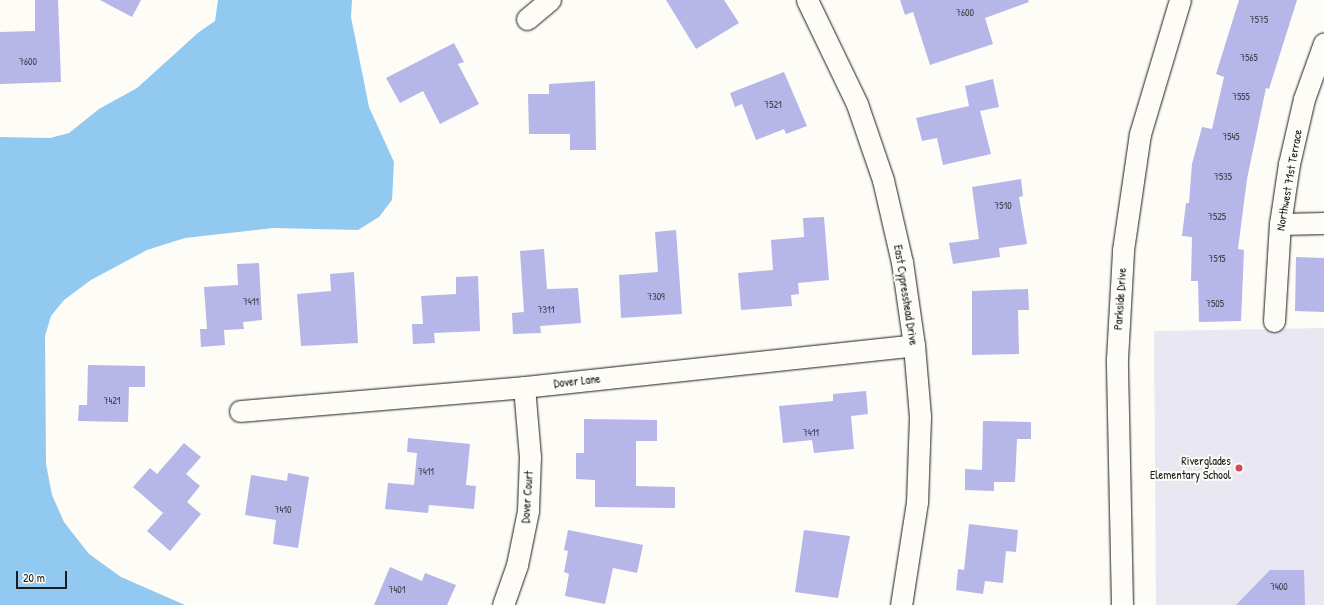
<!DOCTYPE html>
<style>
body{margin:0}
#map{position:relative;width:1324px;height:605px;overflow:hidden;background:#fdfcf7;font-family:"Patrick Hand",sans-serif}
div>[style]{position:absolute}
.built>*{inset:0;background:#e8e7f2}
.water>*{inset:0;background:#92c9f0}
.building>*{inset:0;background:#b6b6e8}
.roads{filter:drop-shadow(0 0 1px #1c1c1c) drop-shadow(0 0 1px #1c1c1c)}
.minor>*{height:21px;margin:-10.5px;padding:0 10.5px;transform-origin:10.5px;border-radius:10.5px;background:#fdfcf7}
.dots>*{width:11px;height:11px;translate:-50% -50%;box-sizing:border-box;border:2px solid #fdfcf7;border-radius:50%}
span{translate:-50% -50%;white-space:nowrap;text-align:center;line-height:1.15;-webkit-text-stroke:4px #fdfcf7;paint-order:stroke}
.number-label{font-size:10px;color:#42424f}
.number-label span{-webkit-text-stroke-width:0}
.street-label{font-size:12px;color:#1c1c1c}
.poi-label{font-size:12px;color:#1c1c1c}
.right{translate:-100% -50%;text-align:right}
.scale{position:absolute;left:16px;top:571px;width:51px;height:18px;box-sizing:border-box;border:2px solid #1c1c1c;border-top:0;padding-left:5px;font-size:12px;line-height:14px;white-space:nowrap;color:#1c1c1c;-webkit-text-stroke:3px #fdfcf7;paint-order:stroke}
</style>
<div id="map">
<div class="built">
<div style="clip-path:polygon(1324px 328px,1324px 605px,1156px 605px,1154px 331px)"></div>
</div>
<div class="water">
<div style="clip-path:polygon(218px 0,352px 0,351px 17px,369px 107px,394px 162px,392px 200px,379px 217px,358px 230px,273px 228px,185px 238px,147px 250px,91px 280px,64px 300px,51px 316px,45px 336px,46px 464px,52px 495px,64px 522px,89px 554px,121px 577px,185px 605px,0 605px,0 137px,50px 138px,69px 133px,99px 109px,137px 88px,199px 32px,215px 21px)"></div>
</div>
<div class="building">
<div style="clip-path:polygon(35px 0,58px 0,61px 82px,0 84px,0 32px,35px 31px)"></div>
<div style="clip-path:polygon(100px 0,141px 0,132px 17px)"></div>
<div style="clip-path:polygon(666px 0,724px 0,739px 23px,696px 49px)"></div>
<div style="clip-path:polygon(900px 0,1028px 0,1029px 2px,985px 18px,993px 44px,930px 65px,913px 12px,905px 15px)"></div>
<div style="clip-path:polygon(1239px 0,1297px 0,1269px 89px,1266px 88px,1247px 179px,1238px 249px,1244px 250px,1241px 321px,1199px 322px,1198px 281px,1191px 281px,1192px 237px,1182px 236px,1186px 203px,1189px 203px,1192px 164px,1202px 127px,1212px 129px,1224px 77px,1216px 74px)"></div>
<div style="clip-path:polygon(454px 43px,464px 62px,458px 64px,479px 104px,440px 124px,423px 91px,400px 103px,386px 78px)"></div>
<div style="clip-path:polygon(784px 72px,807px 126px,786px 134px,784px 129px,756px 140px,742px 104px,735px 107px,730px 93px)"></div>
<div style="clip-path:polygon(993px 79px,999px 107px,980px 111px,991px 154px,943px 165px,937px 138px,922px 141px,916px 118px,969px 106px,965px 86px)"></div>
<div style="clip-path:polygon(595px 81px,596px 150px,570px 150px,570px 134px,529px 134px,528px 94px,549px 94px,549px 84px)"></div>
<div style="clip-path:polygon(1021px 179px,1023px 196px,1019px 197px,1027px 244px,999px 248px,1000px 257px,953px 264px,949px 243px,979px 239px,972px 187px)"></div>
<div style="clip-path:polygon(824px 217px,829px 280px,798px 283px,799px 294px,791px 295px,792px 306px,741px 310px,738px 273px,773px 270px,771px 240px,804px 237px,803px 218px)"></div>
<div style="clip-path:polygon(676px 230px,682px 314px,621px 318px,619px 275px,658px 272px,655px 232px)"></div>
<div style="clip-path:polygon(544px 249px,547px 289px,578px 288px,581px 323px,540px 326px,541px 333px,513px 334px,512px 313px,524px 312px,520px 251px)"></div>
<div style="clip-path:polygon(1296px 257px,1324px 258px,1324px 312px,1295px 311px)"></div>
<div style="clip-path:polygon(259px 263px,262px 320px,243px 322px,244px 329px,224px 330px,225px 345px,201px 347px,200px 329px,207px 329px,204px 287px,238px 285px,237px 264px)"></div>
<div style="clip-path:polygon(354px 272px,358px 343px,301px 346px,297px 294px,331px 291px,330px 274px)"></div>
<div style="clip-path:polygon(478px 276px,480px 331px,434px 333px,435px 343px,413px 344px,412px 324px,423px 324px,421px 296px,456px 294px,456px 277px)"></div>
<div style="clip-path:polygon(1028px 289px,1029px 310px,1018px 310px,1019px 354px,972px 355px,972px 291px)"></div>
<div style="clip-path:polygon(88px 365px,145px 366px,145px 387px,129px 387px,128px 422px,78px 421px,79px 405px,87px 405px)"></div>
<div style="clip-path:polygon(866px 391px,868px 414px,851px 416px,854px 449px,814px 453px,812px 440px,783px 443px,779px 406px,833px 401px,833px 394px)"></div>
<div style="clip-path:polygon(584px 419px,657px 420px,657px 441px,636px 441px,636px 486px,675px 487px,675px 508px,595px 507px,595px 480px,576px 479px,576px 453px,584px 453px)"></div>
<div style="clip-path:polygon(983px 421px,1031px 422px,1031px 439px,1017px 439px,1015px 482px,994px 482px,994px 491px,965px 490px,965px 469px,982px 470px)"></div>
<div style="clip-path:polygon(408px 438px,470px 444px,466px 485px,476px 486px,474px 509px,429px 505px,428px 513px,385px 509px,388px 483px,414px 485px,417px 453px,407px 452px)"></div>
<div style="clip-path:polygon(184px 443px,201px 457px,186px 474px,200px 486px,187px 502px,201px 514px,170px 551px,147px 531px,163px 513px,133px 487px,150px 468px,157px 474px)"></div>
<div style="clip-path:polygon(288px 473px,309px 477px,298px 548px,273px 544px,276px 520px,245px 515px,251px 475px,287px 481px)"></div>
<div style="clip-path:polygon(969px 524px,1018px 530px,1016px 552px,1006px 551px,1003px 583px,985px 581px,983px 594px,956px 590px,958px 569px,964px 570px)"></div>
<div style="clip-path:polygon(568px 530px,643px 545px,637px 573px,613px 568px,605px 604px,565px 596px,569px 574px,564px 572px,568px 551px,564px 550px)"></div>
<div style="clip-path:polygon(804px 530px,850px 536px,838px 598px,795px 592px)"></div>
<div style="clip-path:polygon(390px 567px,422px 581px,425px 573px,456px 585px,447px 605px,374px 605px)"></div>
<div style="clip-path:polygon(1270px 570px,1304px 570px,1305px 605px,1236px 605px)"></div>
</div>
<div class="roads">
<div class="minor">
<div style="left:807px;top:0;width:115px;rotate:64.3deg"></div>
<div style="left:857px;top:104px;width:80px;rotate:71.1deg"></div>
<div style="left:883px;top:180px;width:84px;rotate:77deg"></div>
<div style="left:902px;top:262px;width:84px;rotate:81.8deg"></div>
<div style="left:914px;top:345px;width:72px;rotate:85.2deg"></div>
<div style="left:920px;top:417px;width:85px;rotate:92deg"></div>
<div style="left:917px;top:502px;width:104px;rotate:98.8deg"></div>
<div style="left:527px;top:19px;width:30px;rotate:-40deg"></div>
<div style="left:1280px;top:224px;width:44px;rotate:-1.3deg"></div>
<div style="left:1274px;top:321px;width:97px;rotate:-86.5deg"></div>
<div style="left:1280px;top:224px;width:61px;rotate:-81.5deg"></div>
<div style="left:1289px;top:164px;width:67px;rotate:-77deg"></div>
<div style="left:1304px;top:99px;width:59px;rotate:-70.3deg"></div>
<div style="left:240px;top:411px;width:285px;rotate:-4.8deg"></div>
<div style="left:524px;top:387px;width:392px;rotate:-6.1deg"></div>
<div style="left:503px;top:605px;width:42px;rotate:-70.7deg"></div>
<div style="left:517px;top:565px;width:55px;rotate:-78.5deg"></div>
<div style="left:528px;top:511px;width:54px;rotate:-87.9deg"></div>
<div style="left:530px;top:457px;width:70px;rotate:-94.9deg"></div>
<div style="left:1122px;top:605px;width:246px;rotate:-91.2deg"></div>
<div style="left:1117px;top:359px;width:109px;rotate:-86.8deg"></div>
<div style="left:1123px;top:250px;width:117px;rotate:-81.7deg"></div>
<div style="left:1140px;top:134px;width:140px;rotate:-73.4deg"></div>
</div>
</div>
<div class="dots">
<div style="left:1239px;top:468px;background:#d1495b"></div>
</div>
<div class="number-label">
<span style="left:965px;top:13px">7600</span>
<span style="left:1259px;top:20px">7575</span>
<span style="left:1249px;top:58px">7565</span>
<span style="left:28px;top:62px">7600</span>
<span style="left:1241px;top:97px">7555</span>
<span style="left:773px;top:105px">7521</span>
<span style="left:1231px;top:137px">7545</span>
<span style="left:1223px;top:177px">7535</span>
<span style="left:1003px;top:206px">7510</span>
<span style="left:1217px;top:217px">7525</span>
<span style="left:1217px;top:259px">7515</span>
<span style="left:656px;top:297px">7309</span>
<span style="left:251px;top:302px">7411</span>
<span style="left:1215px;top:304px">7505</span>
<span style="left:546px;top:310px">7311</span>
<span style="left:112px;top:401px">7421</span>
<span style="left:811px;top:433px">7411</span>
<span style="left:426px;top:472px">7411</span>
<span style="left:283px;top:510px">7410</span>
<span style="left:1279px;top:587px">7400</span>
<span style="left:397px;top:590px">7401</span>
</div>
<div class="street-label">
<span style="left:1289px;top:180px;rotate:-80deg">Northwest 71st Terrace</span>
<span style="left:906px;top:295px;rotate:81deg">East Cypresshead Drive</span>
<span style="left:1120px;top:299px;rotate:-86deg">Parkside Drive</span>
<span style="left:577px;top:381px;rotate:-6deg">Dover Lane</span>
<span style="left:527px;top:497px;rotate:-86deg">Dover Court</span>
</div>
<div class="poi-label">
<span class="right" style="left:1231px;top:468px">Riverglades<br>Elementary School</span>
</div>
<div class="scale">20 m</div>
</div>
